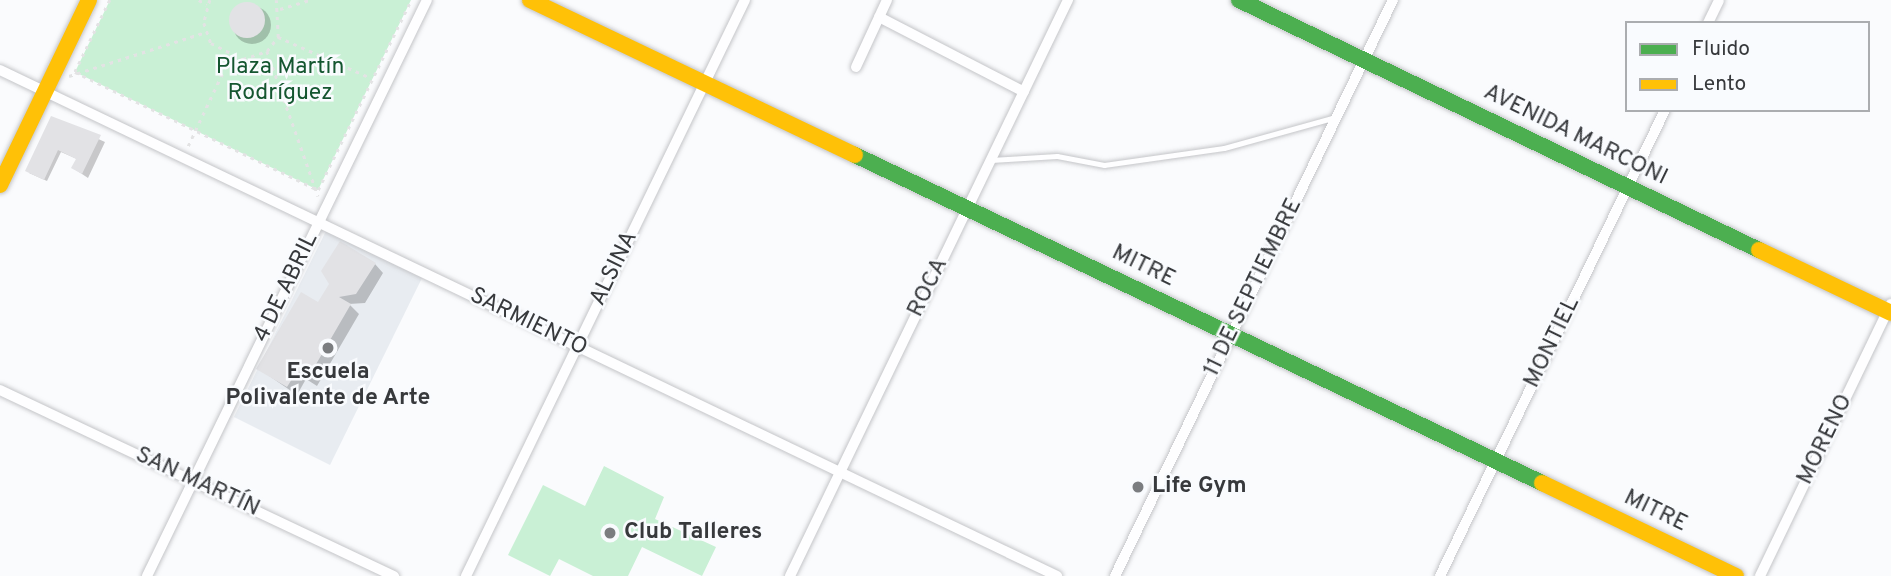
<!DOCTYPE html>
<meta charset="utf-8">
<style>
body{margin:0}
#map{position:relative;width:1891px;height:576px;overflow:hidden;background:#fafbfd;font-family:Overpass,sans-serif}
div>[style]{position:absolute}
.built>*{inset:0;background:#e8ecf1}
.green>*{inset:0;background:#c9f0d5}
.shadow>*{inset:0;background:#0003}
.round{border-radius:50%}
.building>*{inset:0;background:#e2e2e5}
.path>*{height:2.5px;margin-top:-1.25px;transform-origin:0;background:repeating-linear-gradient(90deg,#e3e3e4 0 3.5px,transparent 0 8.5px)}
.roads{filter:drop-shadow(0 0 2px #c4c5c8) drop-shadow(0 0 2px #c4c5c8)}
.lane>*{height:5px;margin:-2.5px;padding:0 2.5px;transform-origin:2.5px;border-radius:2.5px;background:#fefeff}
.street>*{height:10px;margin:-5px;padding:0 5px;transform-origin:5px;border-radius:5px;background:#fefeff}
.fast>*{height:16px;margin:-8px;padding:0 8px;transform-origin:8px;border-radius:8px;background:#4caf50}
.slow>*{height:16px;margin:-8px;padding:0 8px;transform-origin:8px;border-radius:8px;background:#ffc107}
.dots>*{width:19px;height:19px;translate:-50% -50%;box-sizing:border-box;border:4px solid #f9fbfe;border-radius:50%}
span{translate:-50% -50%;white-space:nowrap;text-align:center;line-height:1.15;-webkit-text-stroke:5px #f9fbfe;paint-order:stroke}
.park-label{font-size:23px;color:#145630}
.street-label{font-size:23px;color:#37393c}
.poi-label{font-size:23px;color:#37393c;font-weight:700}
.left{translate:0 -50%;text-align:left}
.legend{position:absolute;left:1625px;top:21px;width:245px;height:91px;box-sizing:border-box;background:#f9fbfe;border:2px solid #abadb0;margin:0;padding:9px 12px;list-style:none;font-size:21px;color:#37393c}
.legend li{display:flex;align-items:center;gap:14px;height:35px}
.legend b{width:35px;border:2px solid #abadb0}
</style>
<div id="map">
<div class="built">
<div style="clip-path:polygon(326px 231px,422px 278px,330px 465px,234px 417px)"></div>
</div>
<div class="green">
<div style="clip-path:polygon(110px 0,411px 0,318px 190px,75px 72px)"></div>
<div style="clip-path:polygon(604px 466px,664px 497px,655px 519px,716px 547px,702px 576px,642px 547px,628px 576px,593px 576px,559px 559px,550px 576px,508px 555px,543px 485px,585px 506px)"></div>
</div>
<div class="shadow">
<div class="round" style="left:233px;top:6px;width:38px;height:38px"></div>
<div style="clip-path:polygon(52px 118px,105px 142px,88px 178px,73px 168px,77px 159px,61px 152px,47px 181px,29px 173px)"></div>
<div style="clip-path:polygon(375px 264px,383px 273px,365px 303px,349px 304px,359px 314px,317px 386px,306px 379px,297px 395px,259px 369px,319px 305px)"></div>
</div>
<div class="building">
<div class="round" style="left:229px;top:2px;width:36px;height:36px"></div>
<div style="clip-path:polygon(51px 116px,101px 135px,82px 174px,71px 168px,76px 159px,58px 150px,44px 180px,25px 171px)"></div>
<div style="clip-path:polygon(340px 241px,376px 263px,356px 294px,339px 297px,351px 304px,308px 378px,297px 371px,287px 387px,256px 369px,301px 292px,318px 302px,329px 284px,321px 271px)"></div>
</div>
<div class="path">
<div style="left:110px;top:0;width:80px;rotate:115.9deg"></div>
<div style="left:75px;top:72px;width:270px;rotate:25.9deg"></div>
<div style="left:318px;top:190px;width:212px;rotate:-63.9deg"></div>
<div style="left:199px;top:0;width:9px;rotate:32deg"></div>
<div style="left:210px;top:0;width:24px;rotate:105deg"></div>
<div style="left:204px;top:23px;width:21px;rotate:71deg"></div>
<div style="left:211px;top:43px;width:36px;rotate:27deg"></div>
<div style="left:243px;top:59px;width:25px;rotate:-18deg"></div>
<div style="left:267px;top:51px;width:18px;rotate:-52deg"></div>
<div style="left:278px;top:37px;width:37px;rotate:-93deg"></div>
<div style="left:280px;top:9px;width:30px;rotate:-17deg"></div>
<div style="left:278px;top:37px;width:102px;rotate:23.8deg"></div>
<div style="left:267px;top:51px;width:154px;rotate:70.6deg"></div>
<div style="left:69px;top:76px;width:144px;rotate:-17.8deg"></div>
<div style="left:188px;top:146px;width:98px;rotate:-64.7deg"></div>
</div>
<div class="roads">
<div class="lane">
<div style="left:991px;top:160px;width:66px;rotate:-3.5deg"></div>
<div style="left:1057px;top:156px;width:48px;rotate:10.8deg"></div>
<div style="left:1104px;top:165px;width:121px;rotate:-8.1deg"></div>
<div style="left:1224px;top:148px;width:116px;rotate:-15.5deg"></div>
</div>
<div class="street">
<div style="left:879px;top:17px;width:163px;rotate:27.3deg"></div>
<div style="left:1708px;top:23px;width:25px;rotate:-64deg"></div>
<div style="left:856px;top:67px;width:74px;rotate:-65.2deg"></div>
<div style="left:0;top:70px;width:1172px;rotate:25.58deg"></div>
<div style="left:0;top:390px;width:436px;rotate:25.3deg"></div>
<div style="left:147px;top:576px;width:640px;rotate:-64.08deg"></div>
<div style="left:466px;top:576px;width:640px;rotate:-64.16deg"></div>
<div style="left:790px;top:576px;width:640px;rotate:-64.24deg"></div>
<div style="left:1115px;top:576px;width:640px;rotate:-64.24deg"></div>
<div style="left:1440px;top:576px;width:517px;rotate:-64.23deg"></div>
<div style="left:1760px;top:576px;width:302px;rotate:-64.3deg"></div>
</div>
<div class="fast">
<div style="left:1239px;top:0;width:577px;rotate:25.68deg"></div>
<div style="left:855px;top:155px;width:761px;rotate:25.52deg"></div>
</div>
<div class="slow">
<div style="left:530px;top:0;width:360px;rotate:25.5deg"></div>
<div style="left:0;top:185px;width:205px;rotate:-64.3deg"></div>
<div style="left:1759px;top:250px;width:146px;rotate:25.5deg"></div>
<div style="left:1542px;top:483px;width:215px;rotate:25.6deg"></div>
</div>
</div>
<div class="dots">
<div style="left:328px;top:348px;background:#7b7d80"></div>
<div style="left:1138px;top:487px;background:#7b7d80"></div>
<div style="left:610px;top:533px;background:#7b7d80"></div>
</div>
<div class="park-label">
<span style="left:280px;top:81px">Plaza Martín<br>Rodríguez</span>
</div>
<div class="street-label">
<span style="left:1575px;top:136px;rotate:26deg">AVENIDA MARCONI</span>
<span style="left:1143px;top:267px;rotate:26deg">MITRE</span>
<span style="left:615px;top:269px;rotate:-64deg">ALSINA</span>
<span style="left:287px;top:288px;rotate:-64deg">4 DE ABRIL</span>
<span style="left:929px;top:288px;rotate:-64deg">ROCA</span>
<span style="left:1254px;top:288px;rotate:-64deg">11 DE SEPTIEMBRE</span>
<span style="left:528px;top:323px;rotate:26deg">SARMIENTO</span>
<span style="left:1553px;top:343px;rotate:-64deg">MONTIEL</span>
<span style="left:1826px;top:440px;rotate:-64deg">MORENO</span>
<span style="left:197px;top:483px;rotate:25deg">SAN MARTÍN</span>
<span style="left:1655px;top:512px;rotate:26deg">MITRE</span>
</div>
<div class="poi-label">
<span style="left:328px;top:386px">Escuela<br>Polivalente de Arte</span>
<span class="left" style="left:1152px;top:487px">Life Gym</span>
<span class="left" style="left:624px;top:533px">Club Talleres</span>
</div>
<ul class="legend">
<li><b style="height:9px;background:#4caf50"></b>Fluido</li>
<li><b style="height:9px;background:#ffc107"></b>Lento</li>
</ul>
</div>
